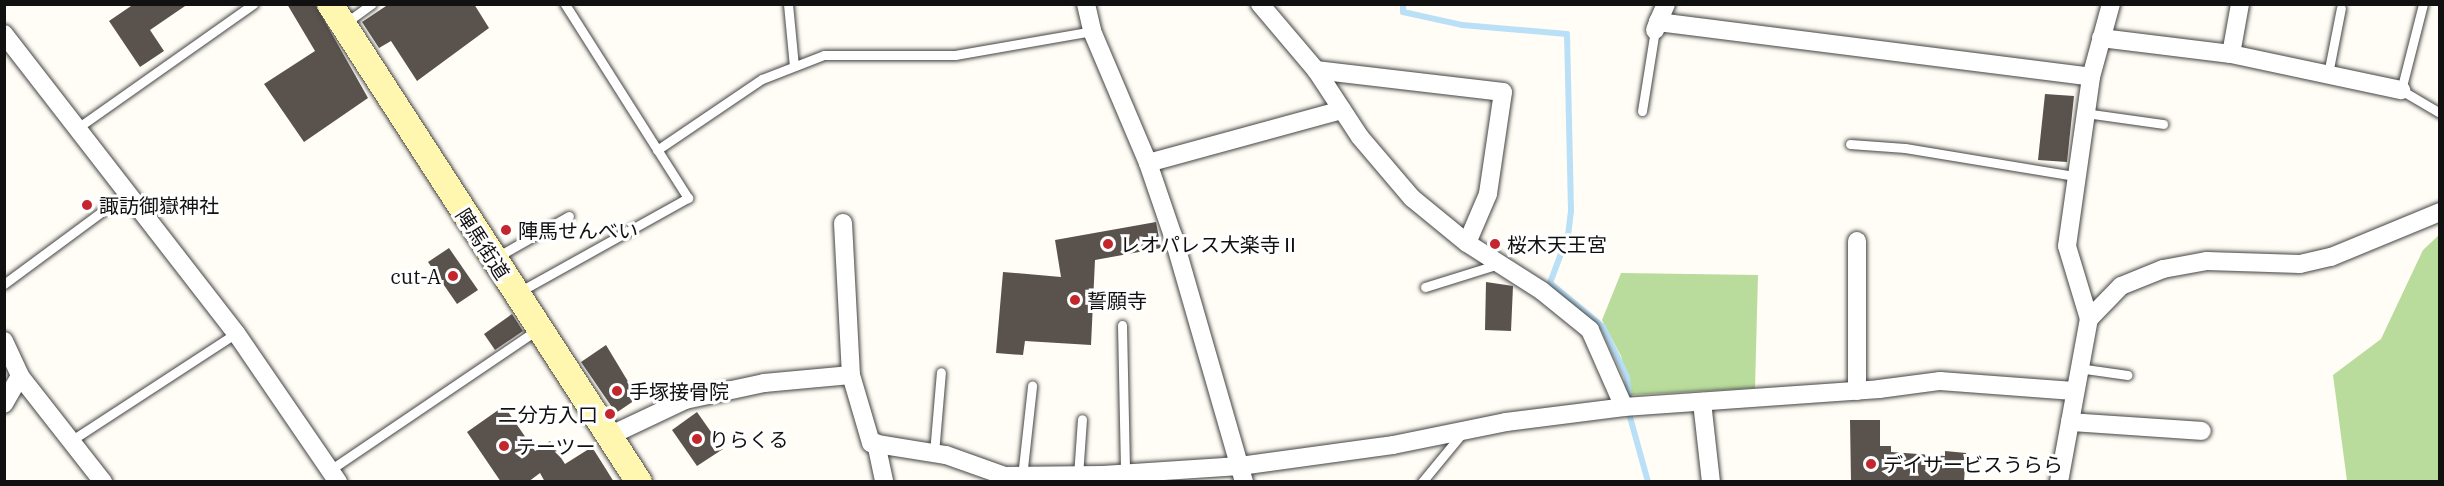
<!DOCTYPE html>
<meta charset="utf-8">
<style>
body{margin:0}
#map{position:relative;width:2444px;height:486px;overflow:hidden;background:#fffdf5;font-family:"IBM Plex Serif","Noto Sans JP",serif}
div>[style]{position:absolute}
.forest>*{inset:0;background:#b9dc9c}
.stream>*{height:6px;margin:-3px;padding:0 3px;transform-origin:3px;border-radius:3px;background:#b9e0f7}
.building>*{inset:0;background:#5a524d}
.roads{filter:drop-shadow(0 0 2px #444) drop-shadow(0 0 2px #444)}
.lane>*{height:9px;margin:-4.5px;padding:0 4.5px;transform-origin:4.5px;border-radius:4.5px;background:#fff}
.street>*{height:18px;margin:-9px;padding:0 9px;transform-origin:9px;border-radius:9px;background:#fff}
.secondary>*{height:26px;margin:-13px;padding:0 13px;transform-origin:13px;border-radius:13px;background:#fff6b0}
.dots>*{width:16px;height:16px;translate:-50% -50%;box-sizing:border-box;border:3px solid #fff;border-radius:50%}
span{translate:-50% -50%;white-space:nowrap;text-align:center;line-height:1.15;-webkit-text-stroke:6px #fff;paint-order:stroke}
.poi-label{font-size:20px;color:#111}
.left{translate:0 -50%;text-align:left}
.right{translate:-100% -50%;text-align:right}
.street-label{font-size:20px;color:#111}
.frame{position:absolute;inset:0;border:6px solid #111;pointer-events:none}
</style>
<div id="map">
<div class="forest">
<div style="clip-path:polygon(2439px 235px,2439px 481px,2347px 481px,2333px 375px,2381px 339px,2423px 250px)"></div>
<div style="clip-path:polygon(1621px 273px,1758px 275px,1755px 388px,1631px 395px,1621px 356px,1602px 320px)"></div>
</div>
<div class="stream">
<div style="left:1403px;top:4px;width:8px;rotate:90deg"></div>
<div style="left:1403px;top:12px;width:60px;rotate:12.4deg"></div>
<div style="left:1462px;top:25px;width:105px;rotate:4.9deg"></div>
<div style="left:1567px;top:34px;width:177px;rotate:88.7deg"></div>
<div style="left:1571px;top:211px;width:24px;rotate:97deg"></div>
<div style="left:1568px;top:235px;width:51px;rotate:110.6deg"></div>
<div style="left:1550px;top:283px;width:69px;rotate:39.7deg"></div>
<div style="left:1603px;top:327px;width:55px;rotate:64.4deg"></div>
<div style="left:1627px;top:377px;width:20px;rotate:84deg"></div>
<div style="left:1630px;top:417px;width:67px;rotate:74.5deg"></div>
</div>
<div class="building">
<div style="clip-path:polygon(134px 4px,188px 4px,150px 30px,164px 51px,140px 67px,109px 21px)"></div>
<div style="clip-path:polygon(287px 4px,315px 4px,368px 98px,304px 142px,264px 84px,315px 51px)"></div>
<div style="clip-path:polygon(389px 4px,474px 4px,489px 28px,417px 81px,391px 41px,379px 48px,362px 22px)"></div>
<div style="clip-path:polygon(2045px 94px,2074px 96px,2067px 162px,2038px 160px)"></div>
<div style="clip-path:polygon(1156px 222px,1161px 248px,1095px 260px,1091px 345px,1025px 341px,1023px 355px,996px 353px,1003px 272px,1061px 277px,1055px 240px)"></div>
<div style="clip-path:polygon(449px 248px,478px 290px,457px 304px,428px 262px)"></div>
<div style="clip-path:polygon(1486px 282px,1513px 286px,1511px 331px,1485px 330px)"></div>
<div style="clip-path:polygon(512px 314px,523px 331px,495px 350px,484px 334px)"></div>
<div style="clip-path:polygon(606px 345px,638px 398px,616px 413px,581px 362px)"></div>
<div style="clip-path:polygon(504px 406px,535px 451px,550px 441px,565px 464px,592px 447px,614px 482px,545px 482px,540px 473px,528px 482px,501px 482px,467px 432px)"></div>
<div style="clip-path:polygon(697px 412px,723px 449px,697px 466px,672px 430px)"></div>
<div style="clip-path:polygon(1850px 420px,1880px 420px,1880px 446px,1891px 446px,1891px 452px,1945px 456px,1945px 451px,1966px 453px,1964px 482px,1851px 482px)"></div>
</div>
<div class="roads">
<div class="lane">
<div style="left:788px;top:4px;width:62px;rotate:84.5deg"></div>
<div style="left:2423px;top:4px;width:89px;rotate:104.3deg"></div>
<div style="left:2401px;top:90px;width:45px;rotate:30.5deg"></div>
<div style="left:344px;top:24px;width:34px;rotate:-36deg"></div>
<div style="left:2328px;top:74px;width:67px;rotate:-78.9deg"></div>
<div style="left:1642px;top:111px;width:82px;rotate:-80.9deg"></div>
<div style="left:2085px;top:113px;width:79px;rotate:8deg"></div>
<div style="left:76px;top:129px;width:217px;rotate:-35.2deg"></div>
<div style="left:1850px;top:144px;width:55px;rotate:4.2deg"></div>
<div style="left:1905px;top:148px;width:171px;rotate:9.4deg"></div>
<div style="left:657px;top:150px;width:127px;rotate:-34.1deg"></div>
<div style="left:762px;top:79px;width:66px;rotate:-21.2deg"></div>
<div style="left:824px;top:55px;width:131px"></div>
<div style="left:955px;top:55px;width:139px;rotate:-9.9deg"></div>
<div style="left:495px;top:258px;width:85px;rotate:-29.6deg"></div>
<div style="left:4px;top:284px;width:153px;rotate:-36.5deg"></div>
<div style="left:1425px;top:287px;width:77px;rotate:-17.3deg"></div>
<div style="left:517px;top:293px;width:196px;rotate:-29.1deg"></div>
<div style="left:688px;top:198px;width:230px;rotate:-122.4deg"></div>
<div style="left:1122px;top:325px;width:149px;rotate:88.8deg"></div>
<div style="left:2078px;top:368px;width:50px;rotate:8deg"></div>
<div style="left:72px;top:440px;width:196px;rotate:-33.1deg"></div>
<div style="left:934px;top:453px;width:81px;rotate:-85.1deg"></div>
<div style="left:330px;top:470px;width:251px;rotate:-34.1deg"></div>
<div style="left:1078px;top:476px;width:57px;rotate:-86deg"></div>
<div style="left:1022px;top:477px;width:92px;rotate:-83.7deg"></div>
<div style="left:1422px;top:482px;width:65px;rotate:-50.6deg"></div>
</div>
<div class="street">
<div style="left:1086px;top:4px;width:28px;rotate:77deg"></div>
<div style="left:1092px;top:31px;width:143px;rotate:67deg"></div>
<div style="left:1148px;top:163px;width:77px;rotate:71.1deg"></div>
<div style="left:1173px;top:236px;width:256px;rotate:73.9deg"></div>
<div style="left:1260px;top:4px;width:87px;rotate:49.7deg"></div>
<div style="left:1316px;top:70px;width:80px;rotate:56.7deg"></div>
<div style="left:1360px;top:137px;width:80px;rotate:49.6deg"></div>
<div style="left:1412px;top:198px;width:71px;rotate:39.3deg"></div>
<div style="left:1467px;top:243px;width:89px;rotate:32.6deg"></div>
<div style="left:1542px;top:291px;width:62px;rotate:39.1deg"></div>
<div style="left:1590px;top:330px;width:84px;rotate:66.2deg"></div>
<div style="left:1658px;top:22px;width:20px;rotate:-66deg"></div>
<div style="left:1655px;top:30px;width:9px;rotate:-69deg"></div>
<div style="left:1658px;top:22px;width:436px;rotate:7.2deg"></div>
<div style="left:4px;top:34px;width:378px;rotate:52.2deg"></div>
<div style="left:236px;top:333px;width:181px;rotate:55.6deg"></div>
<div style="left:2101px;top:38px;width:131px;rotate:7deg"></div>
<div style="left:2231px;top:54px;width:174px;rotate:12deg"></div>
<div style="left:2231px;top:54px;width:51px;rotate:-79.8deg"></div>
<div style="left:1316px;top:70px;width:188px;rotate:6.7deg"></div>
<div style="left:1503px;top:92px;width:103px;rotate:98.4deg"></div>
<div style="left:1488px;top:194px;width:53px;rotate:113.2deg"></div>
<div style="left:1148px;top:163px;width:201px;rotate:-15.3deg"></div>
<div style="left:843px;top:223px;width:152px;rotate:87deg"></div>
<div style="left:851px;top:375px;width:71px;rotate:73.6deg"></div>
<div style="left:871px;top:443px;width:76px;rotate:9.1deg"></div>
<div style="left:946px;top:455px;width:63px;rotate:19.6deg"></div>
<div style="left:1005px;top:476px;width:98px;rotate:-0.6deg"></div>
<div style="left:1103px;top:475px;width:137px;rotate:-3.8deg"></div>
<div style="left:1240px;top:466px;width:154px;rotate:-7.8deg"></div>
<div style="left:1393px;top:445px;width:115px;rotate:-11.5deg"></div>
<div style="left:1506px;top:422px;width:119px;rotate:-7.2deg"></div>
<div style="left:1624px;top:407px;width:256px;rotate:-4deg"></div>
<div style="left:1879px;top:389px;width:62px;rotate:-7.5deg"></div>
<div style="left:1940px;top:381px;width:134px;rotate:4.3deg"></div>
<div style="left:2089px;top:319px;width:76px;rotate:-106.8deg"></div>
<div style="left:2067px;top:246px;width:171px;rotate:-81.9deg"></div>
<div style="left:2091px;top:77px;width:76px;rotate:-74.7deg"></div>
<div style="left:4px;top:341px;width:38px;rotate:65deg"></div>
<div style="left:20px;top:376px;width:32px;rotate:120deg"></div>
<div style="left:20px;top:376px;width:135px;rotate:51.9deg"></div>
<div style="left:1857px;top:391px;width:150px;rotate:-90deg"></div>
<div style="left:1702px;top:402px;width:81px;rotate:83.6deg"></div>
<div style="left:2070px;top:422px;width:132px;rotate:3.9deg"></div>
<div style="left:609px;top:436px;width:84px;rotate:-25.3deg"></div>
<div style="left:685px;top:400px;width:81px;rotate:-12.1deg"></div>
<div style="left:764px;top:383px;width:87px;rotate:-5.3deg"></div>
<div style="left:876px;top:443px;width:40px;rotate:78deg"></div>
<div style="left:2059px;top:482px;width:166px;rotate:-79.6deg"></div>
<div style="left:2089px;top:319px;width:46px;rotate:-45.9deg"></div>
<div style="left:2121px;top:286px;width:45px;rotate:-22deg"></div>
<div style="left:2163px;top:269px;width:45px;rotate:-10.3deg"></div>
<div style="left:2207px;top:261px;width:93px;rotate:1.8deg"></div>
<div style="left:2300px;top:264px;width:32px;rotate:-13deg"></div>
<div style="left:2331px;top:257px;width:118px;rotate:-22.4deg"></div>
</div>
<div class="secondary">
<div style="left:330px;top:4px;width:569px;rotate:57.12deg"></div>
</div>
</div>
<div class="dots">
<div style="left:87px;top:205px;background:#c4262e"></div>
<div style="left:506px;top:230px;background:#c4262e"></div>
<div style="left:1108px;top:244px;background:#c4262e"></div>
<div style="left:1495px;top:244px;background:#c4262e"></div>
<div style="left:453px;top:276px;background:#c4262e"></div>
<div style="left:1075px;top:300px;background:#c4262e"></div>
<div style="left:617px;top:391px;background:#c4262e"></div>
<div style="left:610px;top:414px;background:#c4262e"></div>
<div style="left:697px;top:439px;background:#c4262e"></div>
<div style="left:504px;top:446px;background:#c4262e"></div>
<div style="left:1871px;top:464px;background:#c4262e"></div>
</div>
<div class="poi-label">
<span class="left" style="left:99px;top:205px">諏訪御嶽神社</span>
<span class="left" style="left:518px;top:230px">陣馬せんべい</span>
<span class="left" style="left:1120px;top:244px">レオパレス大楽寺Ⅱ</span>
<span class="left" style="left:1507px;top:244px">桜木天王宮</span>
<span class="right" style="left:441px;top:276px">cut-A</span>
<span class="left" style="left:1087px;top:300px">誓願寺</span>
<span class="left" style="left:629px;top:391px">手塚接骨院</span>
<span class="right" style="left:598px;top:414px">二分方入口</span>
<span class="left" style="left:709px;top:439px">りらくる</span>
<span class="left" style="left:516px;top:446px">テーツー</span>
<span class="left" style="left:1883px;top:464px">デイサービスうらら</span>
</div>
<div class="street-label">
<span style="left:483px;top:244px;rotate:57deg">陣馬街道</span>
</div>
<div class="frame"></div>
</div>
